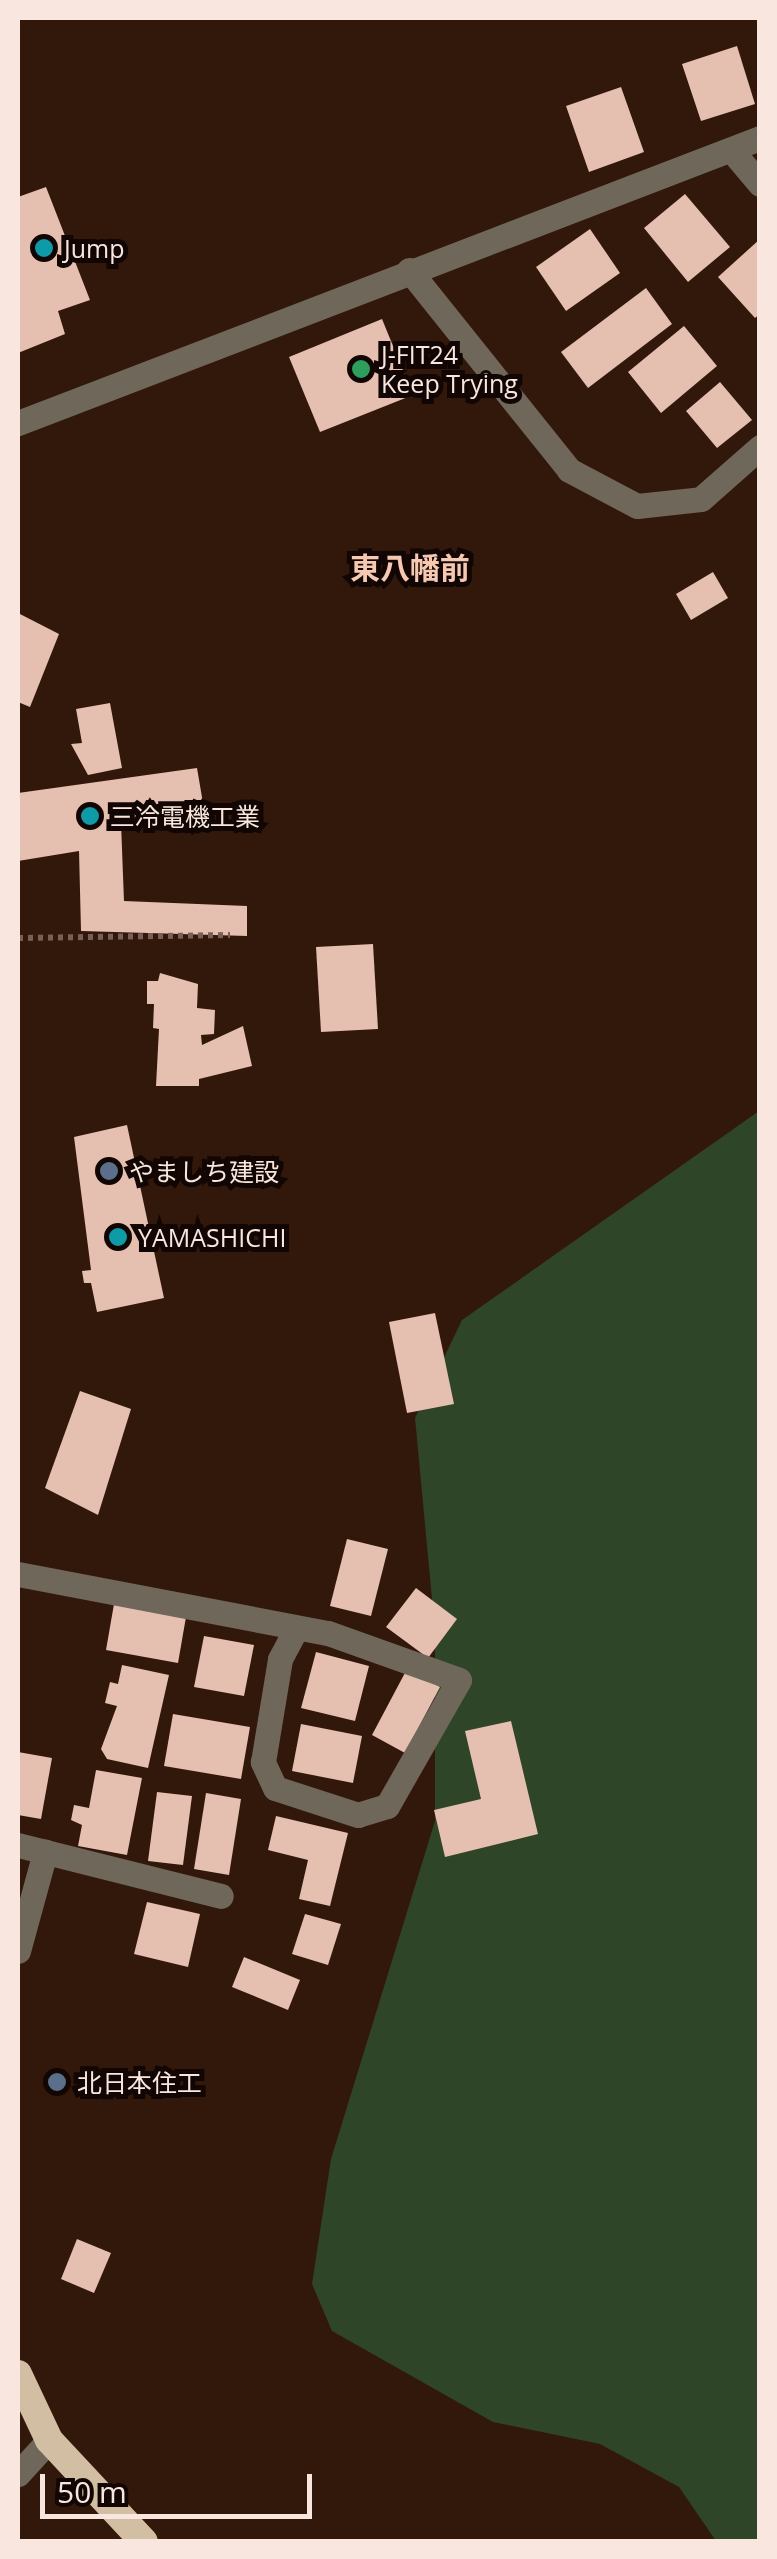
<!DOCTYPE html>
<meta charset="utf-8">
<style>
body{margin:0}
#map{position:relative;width:777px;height:2559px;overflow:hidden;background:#32170b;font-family:"Open Sans","Noto Sans JP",sans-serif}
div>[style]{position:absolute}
.green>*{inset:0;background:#2e4527}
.building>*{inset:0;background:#e5bfb0}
.path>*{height:6px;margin-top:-3px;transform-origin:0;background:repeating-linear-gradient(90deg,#786056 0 5px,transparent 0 10px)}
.minor>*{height:25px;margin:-12.5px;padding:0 12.5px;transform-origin:12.5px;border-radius:12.5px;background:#6f675a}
.trunk>*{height:28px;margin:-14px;padding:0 14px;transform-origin:14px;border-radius:14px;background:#d2bea2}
.dots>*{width:28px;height:28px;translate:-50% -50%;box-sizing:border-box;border:5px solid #110603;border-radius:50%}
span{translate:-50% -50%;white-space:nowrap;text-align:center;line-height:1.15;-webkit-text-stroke:10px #110603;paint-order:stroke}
.poi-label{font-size:25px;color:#f9e6de}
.left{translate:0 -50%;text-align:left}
.quarter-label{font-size:30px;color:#f6c8b2;font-weight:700}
.frame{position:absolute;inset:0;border:20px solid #f9e6de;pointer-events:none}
.scale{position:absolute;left:40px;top:2474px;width:272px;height:45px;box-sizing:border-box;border:5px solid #f9e6de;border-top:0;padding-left:12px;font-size:30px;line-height:35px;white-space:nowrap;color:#f9e6de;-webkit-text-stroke:8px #110603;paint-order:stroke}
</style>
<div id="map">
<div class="green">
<div style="clip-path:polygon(759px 1111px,759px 2541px,716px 2541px,679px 2487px,600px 2444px,493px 2422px,332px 2331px,312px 2284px,331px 2159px,435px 1821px,435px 1631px,415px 1418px,462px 1320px)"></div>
</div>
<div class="building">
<div style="clip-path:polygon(737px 46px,755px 104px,701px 121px,682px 64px)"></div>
<div style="clip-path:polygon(621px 87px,644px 152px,589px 172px,566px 106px)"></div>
<div style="clip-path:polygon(46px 187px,90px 300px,58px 311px,65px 334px,18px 353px,18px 197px)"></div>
<div style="clip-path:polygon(685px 194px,730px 247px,688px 282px,644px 228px)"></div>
<div style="clip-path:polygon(590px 229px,620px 273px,566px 311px,536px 267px)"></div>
<div style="clip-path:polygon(760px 239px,760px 314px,755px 318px,718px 277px)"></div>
<div style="clip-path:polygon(646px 288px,672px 324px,588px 388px,561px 352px)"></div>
<div style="clip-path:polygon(382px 319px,413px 395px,320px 432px,289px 357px)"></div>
<div style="clip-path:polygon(684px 326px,717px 366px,661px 413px,628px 372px)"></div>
<div style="clip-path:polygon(720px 382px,752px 420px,717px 448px,686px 411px)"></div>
<div style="clip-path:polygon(713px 572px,728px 598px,691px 620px,676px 594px)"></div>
<div style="clip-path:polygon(18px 613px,59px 634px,30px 707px,18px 702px)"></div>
<div style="clip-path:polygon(110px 703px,122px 768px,88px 775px,71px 744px,82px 743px,76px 709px)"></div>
<div style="clip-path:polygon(197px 768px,204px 809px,121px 823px,124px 901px,247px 906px,247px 936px,81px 931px,79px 851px,18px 861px,18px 793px)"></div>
<div style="clip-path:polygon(373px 944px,378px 1029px,321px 1032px,316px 947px)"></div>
<div style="clip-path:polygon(160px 973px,198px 984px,197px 1008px,215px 1010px,214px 1034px,201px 1035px,202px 1045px,243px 1026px,252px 1066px,199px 1079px,199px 1086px,156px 1086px,159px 1029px,153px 1028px,154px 1004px,147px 1004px,147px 981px,158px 981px)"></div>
<div style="clip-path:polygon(127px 1125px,164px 1298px,97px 1312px,91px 1283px,84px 1283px,82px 1271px,91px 1270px,74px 1137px)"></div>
<div style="clip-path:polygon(435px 1313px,454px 1404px,407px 1413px,389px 1322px)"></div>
<div style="clip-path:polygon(80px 1391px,131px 1409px,98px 1515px,45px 1488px)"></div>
<div style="clip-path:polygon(347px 1539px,388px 1549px,371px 1616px,330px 1606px)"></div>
<div style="clip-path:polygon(416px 1588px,457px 1619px,428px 1658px,386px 1627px)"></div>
<div style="clip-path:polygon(114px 1604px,186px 1617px,178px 1663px,106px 1650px)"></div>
<div style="clip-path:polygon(204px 1636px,254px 1645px,244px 1696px,194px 1687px)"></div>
<div style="clip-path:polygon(316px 1652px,369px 1666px,355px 1721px,301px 1708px)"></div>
<div style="clip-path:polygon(122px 1665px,169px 1675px,148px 1768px,107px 1759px,101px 1749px,117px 1706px,105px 1703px,110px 1682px,118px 1684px)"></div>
<div style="clip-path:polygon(407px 1669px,440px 1687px,405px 1753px,372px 1735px)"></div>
<div style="clip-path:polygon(173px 1714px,250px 1727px,241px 1779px,164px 1766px)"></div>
<div style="clip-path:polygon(511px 1721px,538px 1834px,445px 1857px,434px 1810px,481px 1799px,465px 1731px)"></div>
<div style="clip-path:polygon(301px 1724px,362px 1736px,353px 1783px,292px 1771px)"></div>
<div style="clip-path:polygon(18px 1752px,52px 1758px,41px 1819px,18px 1815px)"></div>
<div style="clip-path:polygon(96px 1770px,142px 1778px,127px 1855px,78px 1846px,82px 1825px,71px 1820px,74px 1805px,89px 1808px)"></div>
<div style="clip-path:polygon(157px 1792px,192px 1796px,183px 1865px,148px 1861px)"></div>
<div style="clip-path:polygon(206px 1793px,241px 1799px,229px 1875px,194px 1869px)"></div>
<div style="clip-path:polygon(276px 1816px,348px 1833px,330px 1906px,299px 1899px,308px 1860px,268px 1850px)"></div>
<div style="clip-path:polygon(147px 1902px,200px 1914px,188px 1967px,134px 1954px)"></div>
<div style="clip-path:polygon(305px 1914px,341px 1924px,328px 1965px,292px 1954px)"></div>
<div style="clip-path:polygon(244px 1957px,300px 1980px,288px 2010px,232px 1987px)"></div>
<div style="clip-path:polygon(77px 2239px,111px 2253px,94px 2293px,61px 2279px)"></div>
</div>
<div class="path">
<div style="left:18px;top:938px;width:212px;rotate:-0.8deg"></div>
</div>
<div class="minor">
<div style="left:732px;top:151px;width:43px;rotate:49.7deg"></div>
<div style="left:409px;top:270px;width:256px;rotate:51.3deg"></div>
<div style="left:569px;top:470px;width:77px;rotate:27.9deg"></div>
<div style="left:637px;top:506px;width:64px;rotate:-6.2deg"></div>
<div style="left:701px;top:499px;width:79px;rotate:-41.4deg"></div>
<div style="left:18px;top:423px;width:795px;rotate:-21.01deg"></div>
<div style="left:18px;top:1574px;width:316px;rotate:10.8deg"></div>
<div style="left:328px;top:1633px;width:139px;rotate:19.7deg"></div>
<div style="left:459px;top:1680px;width:145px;rotate:119.7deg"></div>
<div style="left:387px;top:1806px;width:30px;rotate:163deg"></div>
<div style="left:358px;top:1815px;width:87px;rotate:-162deg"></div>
<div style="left:275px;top:1788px;width:29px;rotate:-115deg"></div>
<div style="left:263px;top:1762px;width:104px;rotate:-80.6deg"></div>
<div style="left:280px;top:1659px;width:32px;rotate:-62deg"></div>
<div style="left:18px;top:1845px;width:209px;rotate:14.1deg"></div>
<div style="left:18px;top:1951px;width:103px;rotate:-74.7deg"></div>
<div style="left:18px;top:2474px;width:46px;rotate:-47.6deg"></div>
</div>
<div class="trunk">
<div style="left:18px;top:2374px;width:73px;rotate:64.8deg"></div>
<div style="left:49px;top:2440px;width:139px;rotate:47deg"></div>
</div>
<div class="dots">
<div style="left:44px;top:248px;background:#0f9aa8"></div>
<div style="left:361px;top:369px;background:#2e9e5b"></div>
<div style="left:90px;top:816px;background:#0f9aa8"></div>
<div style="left:109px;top:1171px;background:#5c6f8a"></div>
<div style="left:118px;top:1237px;background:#0f9aa8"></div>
<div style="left:57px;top:2082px;background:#5c6f8a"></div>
</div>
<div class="poi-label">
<span class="left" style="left:64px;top:248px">Jump</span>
<span class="left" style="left:381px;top:369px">J-FIT24<br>Keep Trying</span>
<span class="left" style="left:110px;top:816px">三冷電機工業</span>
<span class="left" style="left:129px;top:1171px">やましち建設</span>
<span class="left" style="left:138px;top:1237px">YAMASHICHI</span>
<span class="left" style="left:77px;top:2082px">北日本住工</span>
</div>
<div class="quarter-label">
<span style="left:410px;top:568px">東八幡前</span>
</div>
<div class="frame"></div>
<div class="scale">50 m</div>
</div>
